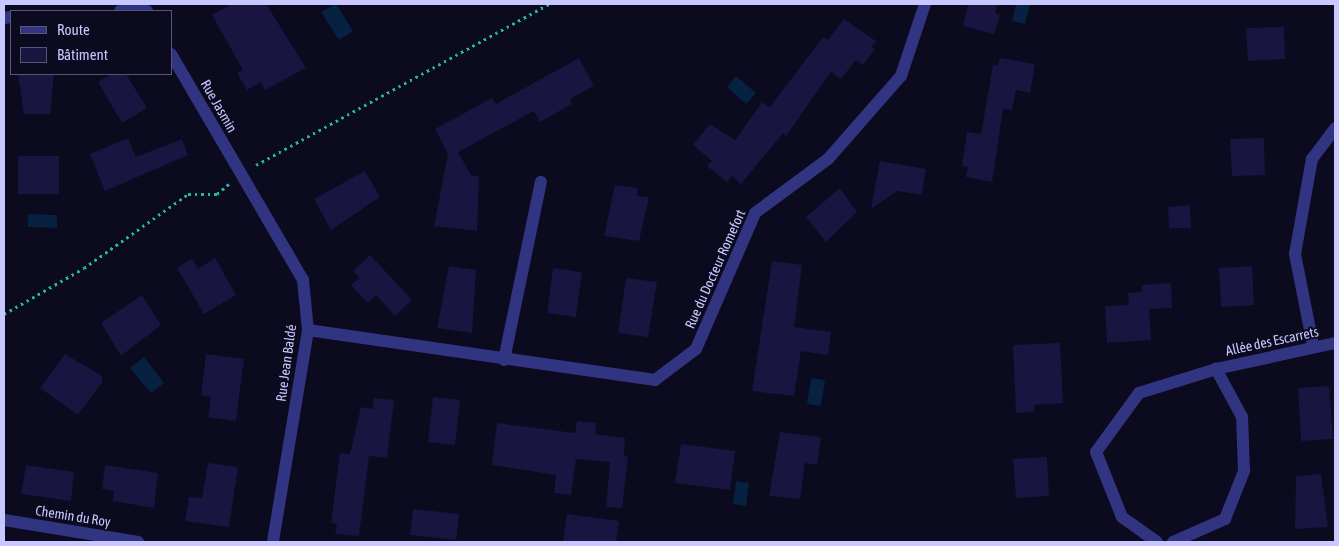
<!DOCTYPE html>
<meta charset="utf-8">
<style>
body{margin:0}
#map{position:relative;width:1339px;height:546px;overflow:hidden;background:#0b0a1e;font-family:"Asap Condensed",sans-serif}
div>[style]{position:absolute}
.water>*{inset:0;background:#072140}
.building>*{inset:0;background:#191440}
.path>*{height:3px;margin-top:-1.5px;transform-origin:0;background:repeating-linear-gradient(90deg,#23b7a0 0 2.5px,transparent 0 6.5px)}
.street>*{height:12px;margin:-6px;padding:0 6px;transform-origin:6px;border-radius:6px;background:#313581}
span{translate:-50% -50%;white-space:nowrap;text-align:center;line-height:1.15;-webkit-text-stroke:4px #0b0a1e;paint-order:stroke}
.street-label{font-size:14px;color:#c8c7ff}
.frame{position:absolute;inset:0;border:5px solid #c8c7ff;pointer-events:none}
.legend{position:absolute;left:10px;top:10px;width:162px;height:65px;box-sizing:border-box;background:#0b0a1e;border:1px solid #575678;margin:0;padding:6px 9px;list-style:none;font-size:15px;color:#c8c7ff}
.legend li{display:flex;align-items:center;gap:10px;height:25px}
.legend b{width:25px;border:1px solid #575678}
</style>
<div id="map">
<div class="water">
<div style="clip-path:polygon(336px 4px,353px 31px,339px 40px,321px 12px)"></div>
<div style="clip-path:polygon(1016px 4px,1030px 4px,1025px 24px,1012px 21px)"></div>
<div style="clip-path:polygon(736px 76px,756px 93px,746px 104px,727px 87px)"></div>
<div style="clip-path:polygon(28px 214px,57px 215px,57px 228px,28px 227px)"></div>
<div style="clip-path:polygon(144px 357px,164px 383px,151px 393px,130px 368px)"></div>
<div style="clip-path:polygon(811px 378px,825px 380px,821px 406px,807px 404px)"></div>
<div style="clip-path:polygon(736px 481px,749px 483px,746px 506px,733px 504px)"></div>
</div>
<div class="building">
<div style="clip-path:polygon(231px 4px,266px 4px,306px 68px,265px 90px,261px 82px,247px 90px,237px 73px,243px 70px,212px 15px)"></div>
<div style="clip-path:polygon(968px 4px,997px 4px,995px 13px,1000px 15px,994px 34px,963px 26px)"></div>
<div style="clip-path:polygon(844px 19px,876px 41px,871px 47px,875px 49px,863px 65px,856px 60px,841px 79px,831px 72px,786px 136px,783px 133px,741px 184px,732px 176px,727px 182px,707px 166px,712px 161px,693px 145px,710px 124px,735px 140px,762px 102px,770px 107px,823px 37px,828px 40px)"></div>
<div style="clip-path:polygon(1284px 27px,1285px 59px,1248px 61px,1246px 28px)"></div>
<div style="clip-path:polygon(579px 58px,594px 86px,570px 99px,572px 104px,540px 122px,534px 111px,458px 152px,471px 175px,479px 177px,477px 231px,434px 226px,448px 154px,435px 129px,492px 98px,496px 104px)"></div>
<div style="clip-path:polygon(1000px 58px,1035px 64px,1030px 93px,1016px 90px,1012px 110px,1003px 109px,992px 182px,966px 177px,968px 167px,962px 166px,967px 132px,981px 134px,993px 65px,998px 66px)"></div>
<div style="clip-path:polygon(18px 74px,54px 74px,50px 114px,24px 114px)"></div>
<div style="clip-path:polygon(111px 74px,126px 74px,147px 108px,122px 123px,98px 82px)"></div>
<div style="clip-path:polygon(128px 138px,136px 157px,182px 139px,188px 155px,105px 191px,90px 154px)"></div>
<div style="clip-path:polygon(1264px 138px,1265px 175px,1232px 176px,1230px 139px)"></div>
<div style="clip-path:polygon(18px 156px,59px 156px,59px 194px,18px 194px)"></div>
<div style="clip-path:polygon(880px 161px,926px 169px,922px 195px,897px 191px,871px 209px)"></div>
<div style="clip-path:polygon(365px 171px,380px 197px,331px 230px,314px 199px)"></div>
<div style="clip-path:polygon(615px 185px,638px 188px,637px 196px,649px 197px,639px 241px,604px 236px)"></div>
<div style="clip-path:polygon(840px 188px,857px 212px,826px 242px,806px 217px)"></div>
<div style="clip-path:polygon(1190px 205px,1191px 228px,1169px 228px,1168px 207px)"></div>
<div style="clip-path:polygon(370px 255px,412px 300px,395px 316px,376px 295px,368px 303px,351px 285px,359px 278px,353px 271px)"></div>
<div style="clip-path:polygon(192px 258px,198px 269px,215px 258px,236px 295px,204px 314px,177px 268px)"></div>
<div style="clip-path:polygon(772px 261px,802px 265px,794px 327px,831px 332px,828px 355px,801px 351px,794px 396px,752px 391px)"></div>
<div style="clip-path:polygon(449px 266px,476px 270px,472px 333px,437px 328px)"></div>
<div style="clip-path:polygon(1252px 266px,1254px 305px,1221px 307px,1219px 268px)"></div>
<div style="clip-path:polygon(553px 268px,582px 272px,576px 317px,547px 313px)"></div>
<div style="clip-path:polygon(626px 278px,657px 282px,648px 337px,618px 333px)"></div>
<div style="clip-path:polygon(1171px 283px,1172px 308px,1149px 309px,1151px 340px,1107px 343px,1105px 306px,1129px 305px,1128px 293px,1142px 292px,1142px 285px)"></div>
<div style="clip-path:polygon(142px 295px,161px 325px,121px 356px,101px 323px)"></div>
<div style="clip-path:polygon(1060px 343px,1063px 403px,1034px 405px,1034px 412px,1016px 413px,1013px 345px)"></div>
<div style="clip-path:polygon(65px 354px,102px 376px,102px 382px,78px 415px,40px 388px)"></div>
<div style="clip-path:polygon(206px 354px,244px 359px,236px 421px,208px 417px,211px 397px,201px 395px)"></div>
<div style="clip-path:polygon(1329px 386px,1333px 439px,1301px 441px,1298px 388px)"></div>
<div style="clip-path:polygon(433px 397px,460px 400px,455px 445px,428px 442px)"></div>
<div style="clip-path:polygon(374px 398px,394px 400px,387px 458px,369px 456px,359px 536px,335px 534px,337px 524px,331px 523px,340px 453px,350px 454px,361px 407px,373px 409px)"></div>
<div style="clip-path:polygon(577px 421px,596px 423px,595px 434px,625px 438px,624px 456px,628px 457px,622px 508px,606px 507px,610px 462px,576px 459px,571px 495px,554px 493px,556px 475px,492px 465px,497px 423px,575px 433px)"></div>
<div style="clip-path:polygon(780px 432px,821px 437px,817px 465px,805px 463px,800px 499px,769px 496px)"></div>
<div style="clip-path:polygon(681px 444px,735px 451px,730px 490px,675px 483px)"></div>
<div style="clip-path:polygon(1047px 457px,1049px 496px,1016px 498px,1013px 459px)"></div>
<div style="clip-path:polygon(208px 463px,238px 467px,229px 527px,185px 521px,189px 497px,202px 498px)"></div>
<div style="clip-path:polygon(26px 465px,74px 472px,71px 501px,21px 494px)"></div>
<div style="clip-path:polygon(105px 465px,158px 473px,154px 508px,113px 501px,114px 491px,102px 489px)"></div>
<div style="clip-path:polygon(1321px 474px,1328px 527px,1295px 529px,1296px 476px)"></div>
<div style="clip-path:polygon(413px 509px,459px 514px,456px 540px,410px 535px)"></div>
<div style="clip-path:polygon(567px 514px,619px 521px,616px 542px,563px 542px)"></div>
</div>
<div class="path">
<div style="left:256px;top:165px;width:334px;rotate:-28.8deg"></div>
<div style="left:4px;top:314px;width:92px;rotate:-29.9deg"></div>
<div style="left:84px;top:268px;width:128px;rotate:-35.4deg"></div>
<div style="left:188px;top:194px;width:29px"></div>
<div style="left:217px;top:194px;width:16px;rotate:-40deg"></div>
</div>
<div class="street">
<div style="left:120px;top:11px;width:27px"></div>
<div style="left:4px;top:18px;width:7px;rotate:-8deg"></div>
<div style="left:171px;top:54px;width:262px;rotate:59.7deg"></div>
<div style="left:303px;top:280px;width:50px;rotate:84.3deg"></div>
<div style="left:308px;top:330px;width:215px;rotate:99.4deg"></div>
<div style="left:308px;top:330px;width:351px;rotate:8.2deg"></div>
<div style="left:655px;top:380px;width:51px;rotate:-37.1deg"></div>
<div style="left:696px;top:349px;width:148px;rotate:-66.5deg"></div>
<div style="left:755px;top:213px;width:91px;rotate:-36.5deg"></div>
<div style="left:828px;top:159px;width:111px;rotate:-48.7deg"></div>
<div style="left:901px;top:76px;width:76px;rotate:-71.6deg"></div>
<div style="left:1313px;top:345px;width:93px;rotate:-101.2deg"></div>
<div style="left:1295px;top:254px;width:97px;rotate:-79.9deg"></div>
<div style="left:1312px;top:159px;width:39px;rotate:-53deg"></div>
<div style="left:504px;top:360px;width:182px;rotate:-78.3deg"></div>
<div style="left:4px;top:520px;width:136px;rotate:9.3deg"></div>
<div style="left:1157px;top:542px;width:43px;rotate:-144.5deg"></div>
<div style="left:1122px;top:517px;width:70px;rotate:-111.8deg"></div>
<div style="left:1096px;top:452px;width:73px;rotate:-53.9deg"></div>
<div style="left:1139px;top:393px;width:81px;rotate:-17.3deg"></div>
<div style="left:1216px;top:369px;width:122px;rotate:-12.3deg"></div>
<div style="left:1173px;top:542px;width:57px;rotate:-23.9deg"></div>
<div style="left:1225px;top:519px;width:52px;rotate:-68.4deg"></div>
<div style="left:1244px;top:471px;width:54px;rotate:-92.1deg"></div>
<div style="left:1242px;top:417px;width:55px;rotate:-118.4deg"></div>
</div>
<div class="street-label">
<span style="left:219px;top:106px;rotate:60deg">Rue Jasmin</span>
<span style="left:715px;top:269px;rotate:-66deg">Rue du Docteur Romefort</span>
<span style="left:1272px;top:341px;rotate:-12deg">Allée des Escarrets</span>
<span style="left:286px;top:363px;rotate:-82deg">Rue Jean Baldé</span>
<span style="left:73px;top:516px;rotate:9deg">Chemin du Roy</span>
</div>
<div class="frame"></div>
<ul class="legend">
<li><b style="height:6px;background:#313581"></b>Route</li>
<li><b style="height:14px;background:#191440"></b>Bâtiment</li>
</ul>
</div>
